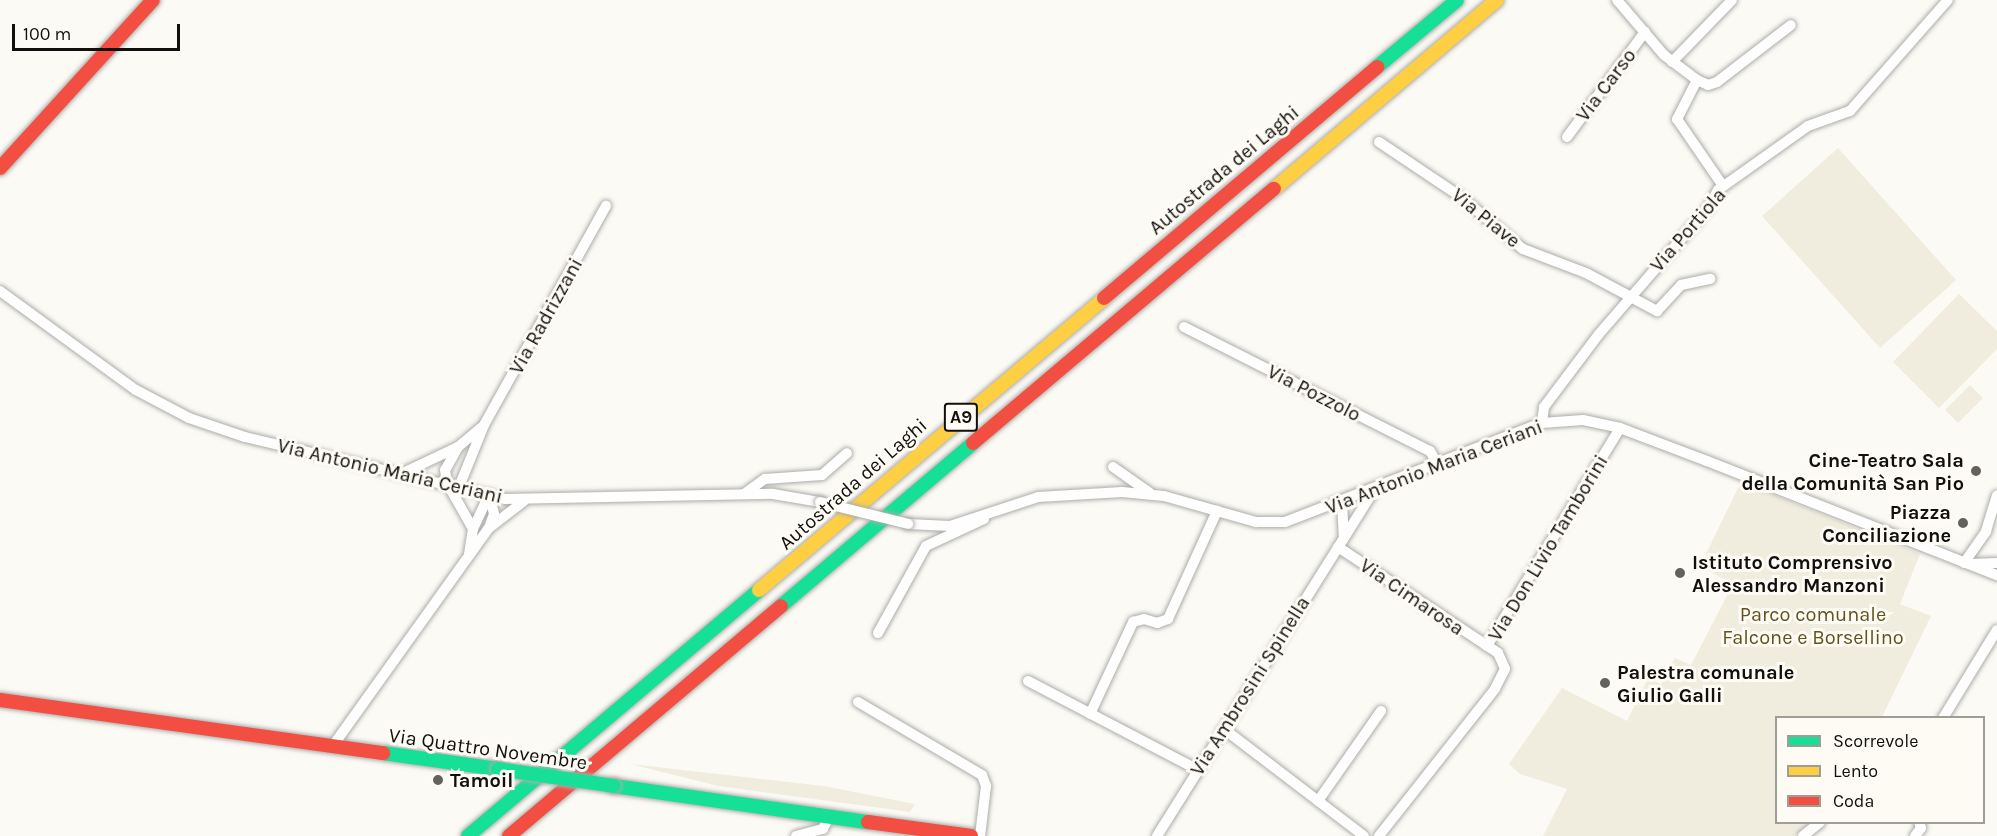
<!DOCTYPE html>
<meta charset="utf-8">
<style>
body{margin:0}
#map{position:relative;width:1997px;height:836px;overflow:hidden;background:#fbfaf5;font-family:Karla,sans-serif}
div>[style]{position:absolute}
.green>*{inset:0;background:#f1edde}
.roads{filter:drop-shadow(0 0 2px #adaca9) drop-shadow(0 0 2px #adaca9)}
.street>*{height:10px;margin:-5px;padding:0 5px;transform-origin:5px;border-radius:5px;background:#fefefe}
.fast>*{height:14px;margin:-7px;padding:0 7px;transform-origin:7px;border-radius:7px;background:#16e098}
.slow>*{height:14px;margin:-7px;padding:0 7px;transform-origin:7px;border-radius:7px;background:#ffcf43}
.jam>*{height:14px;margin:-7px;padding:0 7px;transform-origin:7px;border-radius:7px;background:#f24e42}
.bridges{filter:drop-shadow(0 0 2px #adaca9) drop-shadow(0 0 2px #adaca9)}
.street-bridge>*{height:10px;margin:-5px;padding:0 5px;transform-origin:5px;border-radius:5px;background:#fefefe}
.fast-bridge>*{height:14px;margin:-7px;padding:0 7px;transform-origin:7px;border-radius:7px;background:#16e098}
.dots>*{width:16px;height:16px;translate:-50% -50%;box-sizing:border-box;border:3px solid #fdfbf3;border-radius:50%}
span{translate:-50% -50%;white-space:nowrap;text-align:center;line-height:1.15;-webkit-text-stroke:6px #fdfbf3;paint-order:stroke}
.shield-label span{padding:2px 4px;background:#fdfbf3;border:2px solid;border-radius:4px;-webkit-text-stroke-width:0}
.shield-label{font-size:18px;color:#11100e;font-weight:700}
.street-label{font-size:20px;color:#11100e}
.poi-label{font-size:20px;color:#11100e;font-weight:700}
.right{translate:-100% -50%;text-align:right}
.left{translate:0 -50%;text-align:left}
.park-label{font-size:20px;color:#5f531e}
.legend{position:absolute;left:1775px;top:716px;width:210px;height:108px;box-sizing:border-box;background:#fdfbf3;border:2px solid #9f9d97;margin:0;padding:8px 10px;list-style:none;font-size:18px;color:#11100e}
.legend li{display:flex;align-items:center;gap:12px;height:30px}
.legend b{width:30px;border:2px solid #9f9d97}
.scale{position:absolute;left:12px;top:24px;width:168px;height:27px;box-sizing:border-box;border:3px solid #11100e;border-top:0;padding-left:8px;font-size:18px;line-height:21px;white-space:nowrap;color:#11100e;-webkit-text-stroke:4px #fdfbf3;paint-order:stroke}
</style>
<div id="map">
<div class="green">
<div style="clip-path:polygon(1838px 148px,1956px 280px,1880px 348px,1762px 216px)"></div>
<div style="clip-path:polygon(1959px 294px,1997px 331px,1997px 349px,1939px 408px,1893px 362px)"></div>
<div style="clip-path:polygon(1970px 385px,1983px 398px,1958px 423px,1945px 410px)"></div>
<div style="clip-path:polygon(1741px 482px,1920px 554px,1900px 604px,1931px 616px,1882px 717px,1776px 718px,1776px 822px,1810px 823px,1794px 836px,1543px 836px,1567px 789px,1520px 774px,1509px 764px,1562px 688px,1627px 721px,1648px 678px,1661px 684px,1675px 658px,1691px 665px,1733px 584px,1700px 566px)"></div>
<div style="clip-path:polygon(630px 764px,824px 786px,915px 804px,910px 812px,718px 786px)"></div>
</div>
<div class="roads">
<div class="street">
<div style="left:1617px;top:0;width:72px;rotate:49.5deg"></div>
<div style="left:1664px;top:55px;width:41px;rotate:37.1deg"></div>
<div style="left:1697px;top:80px;width:44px;rotate:117.1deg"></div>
<div style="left:1677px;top:119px;width:81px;rotate:55.5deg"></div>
<div style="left:1672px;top:62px;width:86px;rotate:-45.9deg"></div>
<div style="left:1697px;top:80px;width:12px;rotate:24deg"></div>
<div style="left:1708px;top:85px;width:9px;rotate:-18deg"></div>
<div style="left:1717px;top:82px;width:93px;rotate:-37.6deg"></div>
<div style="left:1567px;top:137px;width:131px;rotate:-53.4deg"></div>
<div style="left:1379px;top:142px;width:99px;rotate:33.9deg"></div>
<div style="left:1461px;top:197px;width:81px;rotate:40deg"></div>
<div style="left:1523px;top:249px;width:67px;rotate:20.9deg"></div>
<div style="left:1586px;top:273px;width:81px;rotate:28.2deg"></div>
<div style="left:1657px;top:311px;width:35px;rotate:-47deg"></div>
<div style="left:1681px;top:285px;width:30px;rotate:-12deg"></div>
<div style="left:0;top:291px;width:168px;rotate:36.1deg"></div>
<div style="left:136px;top:390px;width:60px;rotate:27.8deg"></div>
<div style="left:189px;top:418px;width:59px;rotate:18.7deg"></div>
<div style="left:245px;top:437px;width:267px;rotate:13.4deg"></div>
<div style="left:505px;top:499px;width:268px;rotate:-1.1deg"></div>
<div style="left:773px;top:494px;width:48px;rotate:9.7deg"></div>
<div style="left:1184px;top:327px;width:275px;rotate:26.8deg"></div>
<div style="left:1430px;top:451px;width:16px;rotate:60deg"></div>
<div style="left:1542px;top:423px;width:16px;rotate:-83deg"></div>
<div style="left:1544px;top:407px;width:91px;rotate:-53deg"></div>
<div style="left:1599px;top:334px;width:167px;rotate:-49.1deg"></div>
<div style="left:1708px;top:208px;width:21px;rotate:-61deg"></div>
<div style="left:1718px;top:190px;width:110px;rotate:-35.4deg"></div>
<div style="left:1808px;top:126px;width:45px;rotate:-19.7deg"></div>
<div style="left:1850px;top:111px;width:148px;rotate:-48.6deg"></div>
<div style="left:458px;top:447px;width:26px;rotate:119deg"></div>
<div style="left:445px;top:470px;width:13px;rotate:81deg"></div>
<div style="left:447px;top:483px;width:53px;rotate:60.5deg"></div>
<div style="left:1113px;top:467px;width:45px;rotate:35.1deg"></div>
<div style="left:405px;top:472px;width:59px;rotate:-25.3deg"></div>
<div style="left:458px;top:447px;width:30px;rotate:-40deg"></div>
<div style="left:459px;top:487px;width:67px;rotate:-68deg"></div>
<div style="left:484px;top:425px;width:251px;rotate:-60.9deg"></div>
<div style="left:744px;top:494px;width:26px;rotate:-36deg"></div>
<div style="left:765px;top:479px;width:57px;rotate:-4deg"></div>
<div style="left:822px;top:475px;width:33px;rotate:-41deg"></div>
<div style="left:489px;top:495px;width:20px;rotate:75deg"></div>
<div style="left:494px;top:514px;width:12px;rotate:110deg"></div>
<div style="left:1342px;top:502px;width:34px;rotate:87deg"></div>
<div style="left:908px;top:524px;width:42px;rotate:2.7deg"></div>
<div style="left:950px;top:526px;width:93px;rotate:-18.2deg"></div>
<div style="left:1038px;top:497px;width:84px;rotate:-3.4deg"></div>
<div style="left:1122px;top:492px;width:42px;rotate:5.4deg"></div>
<div style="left:1164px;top:496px;width:96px;rotate:15.8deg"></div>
<div style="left:1256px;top:522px;width:29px"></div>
<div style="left:1285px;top:522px;width:275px;rotate:-21.1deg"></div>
<div style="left:1542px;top:423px;width:41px;rotate:-4.2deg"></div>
<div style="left:1583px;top:420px;width:38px;rotate:12deg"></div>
<div style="left:1620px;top:428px;width:93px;rotate:20.8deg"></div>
<div style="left:1707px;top:461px;width:312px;rotate:21.5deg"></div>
<div style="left:1338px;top:547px;width:192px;rotate:33.5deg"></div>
<div style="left:1498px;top:653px;width:17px;rotate:66deg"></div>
<div style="left:1505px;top:669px;width:22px;rotate:117deg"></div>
<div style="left:1495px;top:689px;width:187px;rotate:128.3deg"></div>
<div style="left:469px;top:554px;width:25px;rotate:-81deg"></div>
<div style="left:473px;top:529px;width:38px;rotate:-65deg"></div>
<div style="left:1964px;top:563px;width:39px;rotate:-55deg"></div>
<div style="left:1986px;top:531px;width:37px;rotate:-73deg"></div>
<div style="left:1971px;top:564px;width:26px;rotate:-2deg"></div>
<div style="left:878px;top:633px;width:99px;rotate:-61.1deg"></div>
<div style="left:926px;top:546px;width:64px;rotate:-25deg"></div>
<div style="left:1487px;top:646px;width:255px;rotate:-58.6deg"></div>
<div style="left:1028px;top:681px;width:192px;rotate:27.6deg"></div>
<div style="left:858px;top:702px;width:144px;rotate:30.5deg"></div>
<div style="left:982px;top:775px;width:12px;rotate:70deg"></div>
<div style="left:986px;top:786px;width:50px;rotate:96.8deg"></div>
<div style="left:1090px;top:714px;width:102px;rotate:-64.9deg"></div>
<div style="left:1133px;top:622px;width:11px;rotate:-15deg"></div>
<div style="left:1144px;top:619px;width:14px;rotate:17deg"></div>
<div style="left:1157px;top:623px;width:12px;rotate:-20deg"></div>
<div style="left:1168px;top:619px;width:119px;rotate:-65.6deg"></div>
<div style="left:1943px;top:718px;width:103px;rotate:-58.5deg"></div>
<div style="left:1224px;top:729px;width:176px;rotate:37.4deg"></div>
<div style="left:332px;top:747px;width:269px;rotate:-54.4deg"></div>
<div style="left:489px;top:528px;width:44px;rotate:-37.6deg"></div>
<div style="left:1318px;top:801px;width:110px;rotate:-55deg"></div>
<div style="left:796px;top:836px;width:28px;rotate:-15deg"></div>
<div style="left:823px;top:829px;width:14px;rotate:-65deg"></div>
<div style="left:1157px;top:836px;width:407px;rotate:-57.9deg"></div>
<div style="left:1803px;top:836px;width:22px;rotate:-39deg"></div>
<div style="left:1915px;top:836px;width:10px;rotate:-53deg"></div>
<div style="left:1921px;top:828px;width:6px;rotate:-108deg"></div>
</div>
<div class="fast">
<div style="left:1377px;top:67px;width:104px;rotate:-39.9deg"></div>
<div style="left:781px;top:606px;width:252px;rotate:-40.3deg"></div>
<div style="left:383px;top:753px;width:116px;rotate:7.9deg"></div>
<div style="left:614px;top:786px;width:257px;rotate:8.1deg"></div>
<div style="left:468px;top:836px;width:381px;rotate:-40.2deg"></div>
</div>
<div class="slow">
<div style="left:1274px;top:189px;width:292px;rotate:-40.3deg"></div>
<div style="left:759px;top:590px;width:452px;rotate:-40.2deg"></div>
</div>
<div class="jam">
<div style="left:0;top:168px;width:227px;rotate:-47.7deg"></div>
<div style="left:1104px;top:298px;width:358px;rotate:-40.2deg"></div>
<div style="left:973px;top:443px;width:394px;rotate:-40.2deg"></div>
<div style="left:0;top:700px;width:387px;rotate:7.9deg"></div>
<div style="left:868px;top:822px;width:104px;rotate:7.7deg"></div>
<div style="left:509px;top:836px;width:356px;rotate:-40.2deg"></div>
</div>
</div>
<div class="bridges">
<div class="street-bridge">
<div style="left:820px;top:502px;width:91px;rotate:14deg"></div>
</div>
<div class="fast-bridge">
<div style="left:498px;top:769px;width:117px;rotate:8.3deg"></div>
</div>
</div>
<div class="dots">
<div style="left:1976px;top:471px;background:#63625f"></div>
<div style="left:1963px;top:523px;background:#63625f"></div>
<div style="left:1680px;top:573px;background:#63625f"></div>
<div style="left:1605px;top:683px;background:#63625f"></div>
<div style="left:438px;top:780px;background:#63625f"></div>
</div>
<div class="shield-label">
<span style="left:961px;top:417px">A9</span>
</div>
<div class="street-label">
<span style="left:1606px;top:85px;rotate:-53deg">Via Carso</span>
<span style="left:1224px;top:170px;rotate:-40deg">Autostrada dei Laghi</span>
<span style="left:1486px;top:218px;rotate:39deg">Via Piave</span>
<span style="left:1688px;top:230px;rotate:-49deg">Via Portiola</span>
<span style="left:546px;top:316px;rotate:-61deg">Via Radrizzani</span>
<span style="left:1314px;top:393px;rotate:27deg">Via Pozzolo</span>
<span style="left:1434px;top:467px;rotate:-21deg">Via Antonio Maria Ceriani</span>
<span style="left:390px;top:471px;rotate:13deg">Via Antonio Maria Ceriani</span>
<span style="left:853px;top:484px;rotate:-41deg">Autostrada dei Laghi</span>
<span style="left:1548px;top:548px;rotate:-59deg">Via Don Livio Tamborini</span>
<span style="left:1412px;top:597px;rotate:34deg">Via Cimarosa</span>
<span style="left:1250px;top:686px;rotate:-58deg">Via Ambrosini Spinella</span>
<span style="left:488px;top:749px;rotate:8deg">Via Quattro Novembre</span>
</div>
<div class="poi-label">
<span class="right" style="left:1964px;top:472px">Cine-Teatro Sala<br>della Comunità San Pio</span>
<span class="right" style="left:1951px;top:524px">Piazza<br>Conciliazione</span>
<span class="left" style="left:1692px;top:574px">Istituto Comprensivo<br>Alessandro Manzoni</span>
<span class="left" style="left:1617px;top:684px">Palestra comunale<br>Giulio Galli</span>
<span class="left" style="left:450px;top:780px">Tamoil</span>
</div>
<div class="park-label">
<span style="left:1813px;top:626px">Parco comunale<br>Falcone e Borsellino</span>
</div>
<ul class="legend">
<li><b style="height:8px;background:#16e098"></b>Scorrevole</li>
<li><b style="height:8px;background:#ffcf43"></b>Lento</li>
<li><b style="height:8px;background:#f24e42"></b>Coda</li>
</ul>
<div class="scale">100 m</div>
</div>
